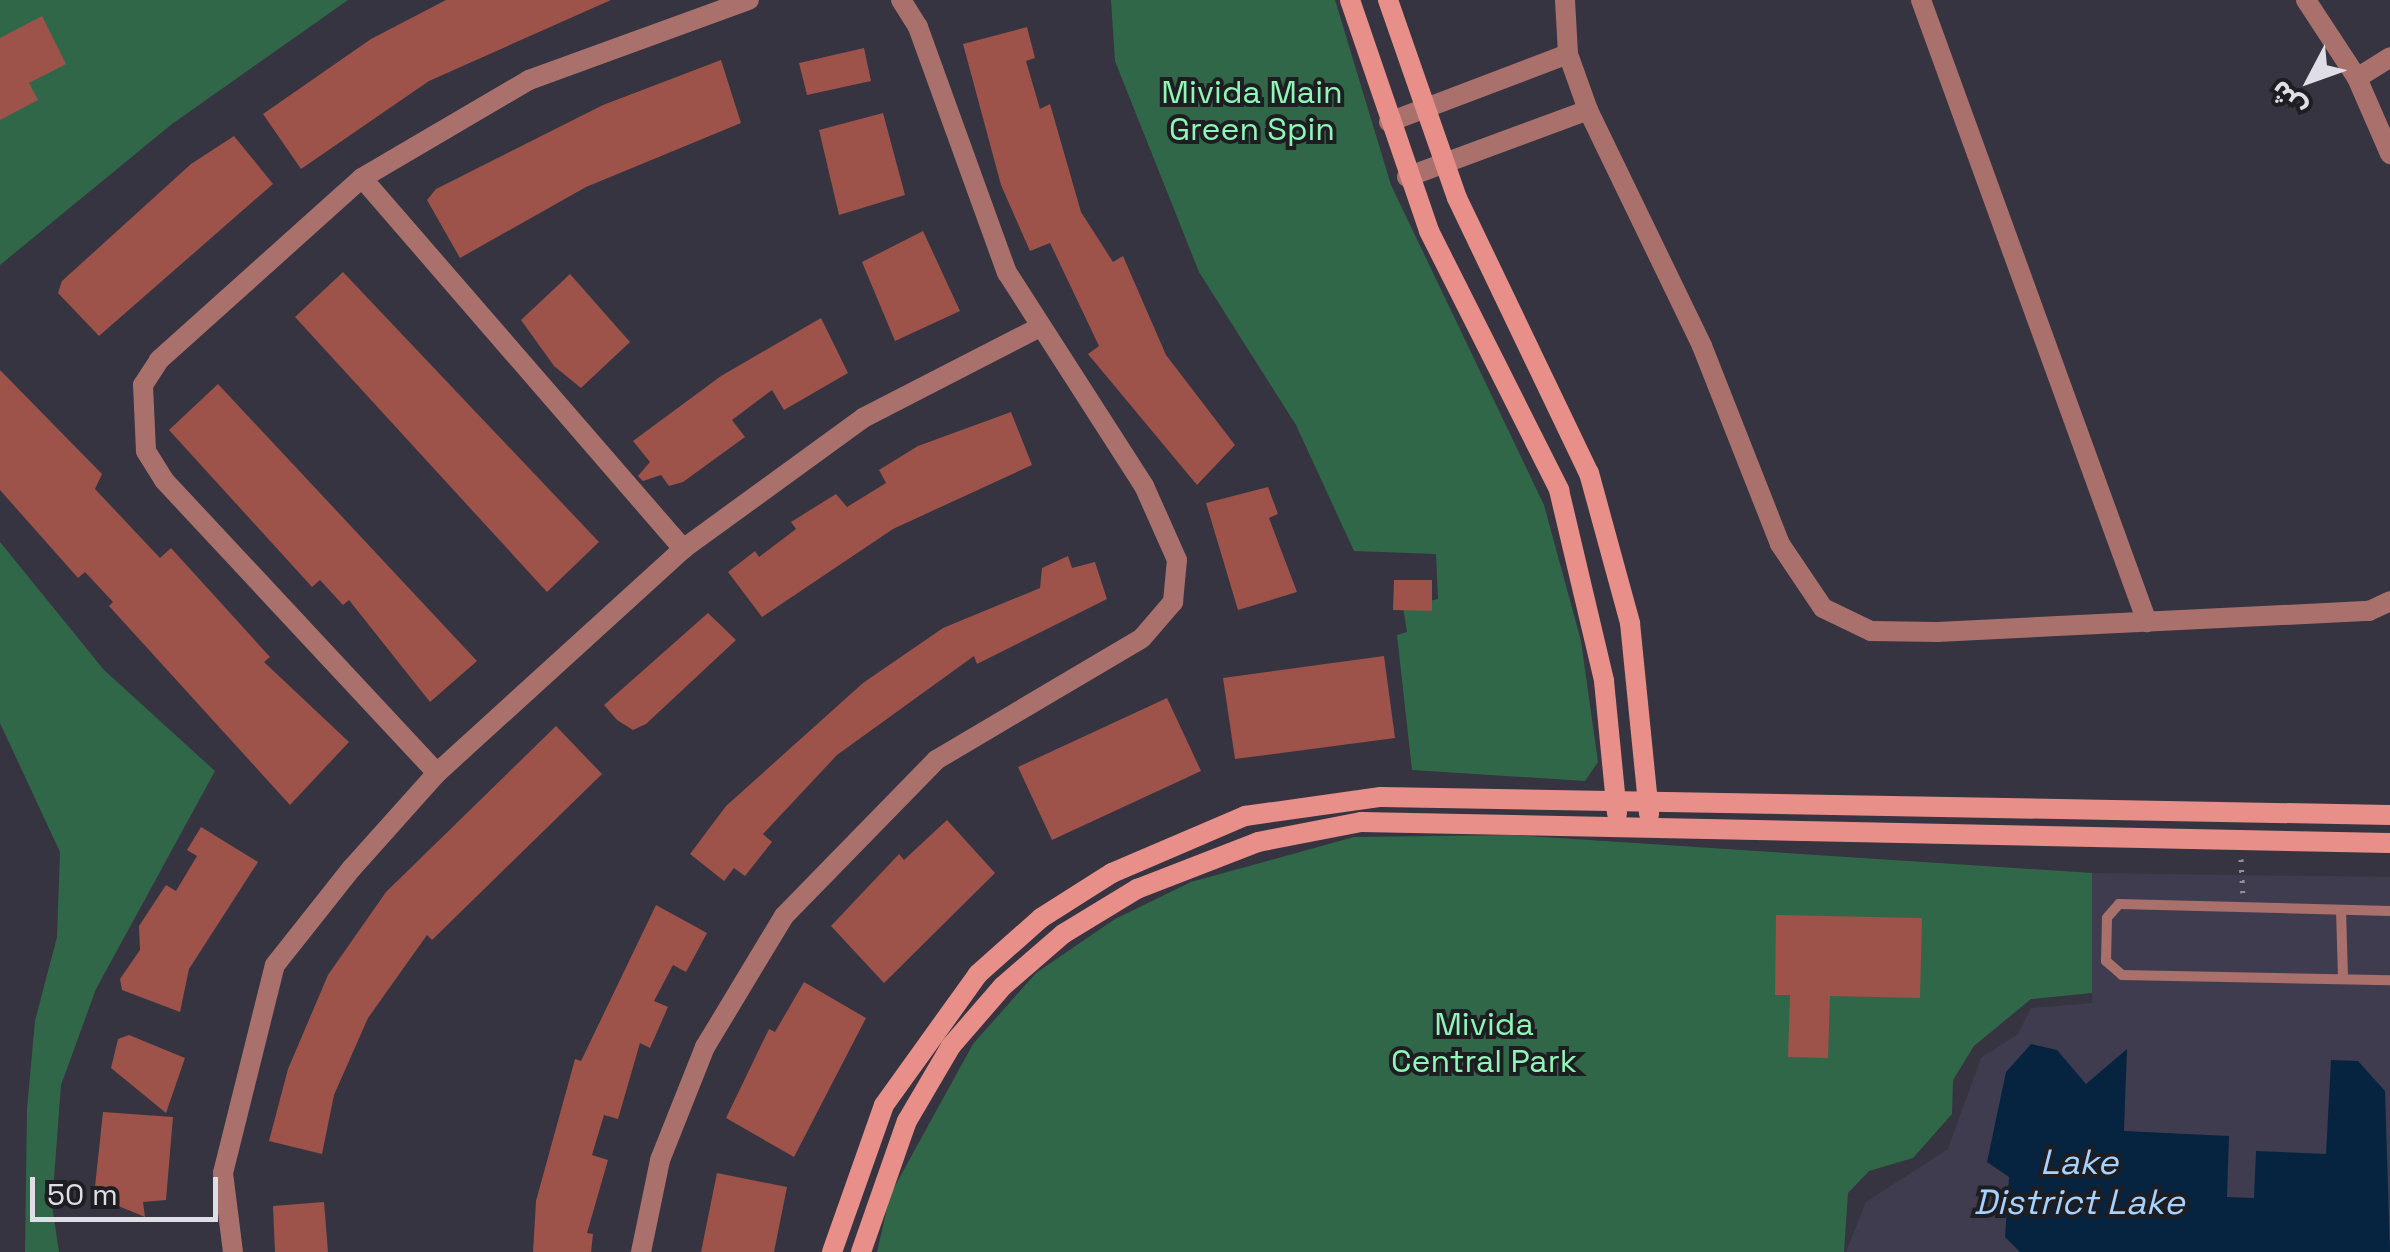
<!DOCTYPE html>
<meta charset="utf-8">
<style>
body{margin:0}
#map{position:relative;width:2390px;height:1252px;overflow:hidden;background:#363440;font-family:"Space Grotesk","Noto Sans Arabic",sans-serif}
div>[style]{position:absolute}
.built>*{inset:0;background:#403c4f}
.green>*{inset:0;background:#306748}
.water>*{inset:0;background:#06243f}
.building>*{inset:0;background:#9d524a}
.path>*{height:5px;margin-top:-2.5px;transform-origin:0;background:repeating-linear-gradient(90deg,#929099 0 2.5px,transparent 0 10.5px)}
.lane>*{height:10px;margin:-5px;padding:0 5px;transform-origin:5px;border-radius:5px;background:#a9706c}
.street>*{height:20px;margin:-10px;padding:0 10px;transform-origin:10px;border-radius:10px;background:#a9706c}
.secondary>*{height:20px;margin:-10px;padding:0 10px;transform-origin:10px;border-radius:10px;background:#e98f89}
span{translate:-50% -50%;white-space:nowrap;text-align:center;line-height:1.15;-webkit-text-stroke:8px #1e1d22;paint-order:stroke}
.park-label{font-size:32px;color:#8ef7b8}
.water-label{font-size:35px;color:#a5d2ff;font-style:italic}
.north{position:absolute;left:2260px;top:30px;width:100px;height:100px;-webkit-text-stroke:8px #1e1d22;paint-order:stroke;rotate:229deg;font-size:28px;font-weight:700;line-height:40px;text-align:center;color:#dfdde5}
.north::after{content:'';display:block;margin:auto;width:35px;height:45px;background:#dfdde5;clip-path:polygon(50% 0,100% 100%,50% 72%,0 100%)}
.scale{position:absolute;left:30px;top:1177px;width:188px;height:45px;box-sizing:border-box;border:5px solid #dfdde5;border-top:0;padding-left:12px;font-size:30px;line-height:35px;white-space:nowrap;color:#dfdde5;-webkit-text-stroke:8px #1e1d22;paint-order:stroke}
</style>
<div id="map">
<div class="built">
<div style="clip-path:polygon(2092px 873px,2390px 877px,2390px 1252px,1846px 1252px,1866px 1202px,1948px 1149px,1981px 1058px,2018px 1034px,2031px 1008px,2092px 1003px)"></div>
</div>
<div class="green">
<div style="clip-path:polygon(0 0,348px 0,172px 124px,0 265px)"></div>
<div style="clip-path:polygon(1111px 0,1335px 0,1391px 185px,1544px 505px,1581px 641px,1598px 762px,1585px 781px,1412px 770px,1397px 635px,1407px 632px,1403px 607px,1438px 599px,1436px 554px,1354px 551px,1296px 425px,1199px 272px,1115px 61px)"></div>
<div style="clip-path:polygon(0 542px,104px 670px,215px 771px,96px 989px,61px 1085px,52px 1205px,59px 1252px,25px 1252px,27px 1109px,35px 1021px,57px 937px,60px 852px,0 723px)"></div>
<div style="clip-path:polygon(1512px 835px,2092px 873px,2092px 993px,2031px 999px,1974px 1046px,1953px 1080px,1952px 1114px,1913px 1158px,1869px 1171px,1848px 1193px,1844px 1252px,877px 1252px,890px 1195px,973px 1044px,1036px 973px,1115px 919px,1191px 882px,1354px 837px)"></div>
</div>
<div class="water">
<div style="clip-path:polygon(2031px 1044px,2057px 1050px,2086px 1084px,2127px 1049px,2124px 1131px,2229px 1136px,2227px 1197px,2254px 1198px,2256px 1151px,2326px 1154px,2331px 1060px,2358px 1061px,2385px 1091px,2390px 1252px,2020px 1252px,2005px 1237px,2009px 1177px,1987px 1162px,2006px 1072px)"></div>
</div>
<div class="building">
<div style="clip-path:polygon(446px 0,611px 0,429px 81px,301px 169px,263px 114px,371px 39px)"></div>
<div style="clip-path:polygon(42px 16px,66px 64px,29px 83px,38px 100px,0 120px,0 38px)"></div>
<div style="clip-path:polygon(1027px 27px,1035px 58px,1026px 61px,1040px 109px,1050px 104px,1081px 212px,1113px 262px,1123px 256px,1166px 355px,1235px 445px,1197px 485px,1088px 354px,1099px 346px,1050px 243px,1030px 251px,1001px 185px,963px 44px)"></div>
<div style="clip-path:polygon(864px 48px,871px 81px,807px 95px,799px 63px)"></div>
<div style="clip-path:polygon(721px 60px,741px 123px,586px 187px,460px 258px,427px 200px,436px 189px,603px 105px)"></div>
<div style="clip-path:polygon(883px 113px,905px 195px,839px 215px,819px 130px)"></div>
<div style="clip-path:polygon(234px 136px,273px 184px,99px 336px,58px 293px,62px 281px,191px 164px)"></div>
<div style="clip-path:polygon(923px 231px,960px 311px,895px 341px,862px 262px)"></div>
<div style="clip-path:polygon(343px 272px,599px 542px,547px 592px,295px 317px)"></div>
<div style="clip-path:polygon(570px 274px,630px 342px,581px 388px,554px 366px,521px 320px)"></div>
<div style="clip-path:polygon(821px 318px,848px 373px,784px 410px,772px 390px,732px 420px,745px 437px,683px 482px,669px 486px,661px 475px,643px 481px,638px 476px,650px 462px,633px 441px,721px 376px)"></div>
<div style="clip-path:polygon(0 370px,102px 474px,95px 489px,160px 558px,171px 548px,270px 657px,264px 662px,349px 742px,290px 805px,109px 606px,113px 602px,85px 572px,78px 578px,0 490px)"></div>
<div style="clip-path:polygon(218px 384px,477px 661px,430px 702px,349px 600px,343px 605px,320px 580px,312px 587px,169px 430px)"></div>
<div style="clip-path:polygon(1011px 412px,1032px 465px,893px 529px,762px 617px,728px 572px,755px 551px,759px 557px,796px 529px,791px 522px,836px 494px,847px 507px,886px 483px,879px 470px,918px 446px)"></div>
<div style="clip-path:polygon(1268px 487px,1278px 514px,1269px 518px,1297px 592px,1238px 610px,1206px 503px)"></div>
<div style="clip-path:polygon(1068px 556px,1072px 568px,1095px 562px,1107px 599px,977px 664px,974px 656px,837px 755px,763px 834px,772px 842px,745px 876px,734px 868px,724px 881px,690px 854px,726px 806px,863px 683px,943px 628px,1040px 588px,1042px 568px)"></div>
<div style="clip-path:polygon(1394px 580px,1432px 580px,1432px 611px,1393px 610px)"></div>
<div style="clip-path:polygon(708px 613px,736px 640px,646px 724px,633px 730px,617px 720px,604px 705px)"></div>
<div style="clip-path:polygon(1384px 656px,1395px 738px,1235px 759px,1223px 678px)"></div>
<div style="clip-path:polygon(1167px 698px,1201px 771px,1052px 840px,1018px 767px)"></div>
<div style="clip-path:polygon(556px 726px,602px 774px,432px 940px,427px 935px,368px 1018px,334px 1095px,322px 1154px,269px 1141px,288px 1069px,328px 975px,386px 892px)"></div>
<div style="clip-path:polygon(947px 820px,995px 873px,884px 983px,831px 926px,899px 854px,904px 860px)"></div>
<div style="clip-path:polygon(201px 827px,258px 862px,189px 969px,180px 1012px,122px 990px,120px 979px,140px 950px,139px 926px,166px 885px,176px 891px,197px 856px,187px 850px)"></div>
<div style="clip-path:polygon(656px 905px,707px 933px,686px 972px,673px 965px,654px 1001px,668px 1007px,650px 1048px,640px 1043px,618px 1119px,604px 1115px,592px 1155px,608px 1160px,587px 1233px,593px 1234px,591px 1252px,533px 1252px,536px 1201px,575px 1059px,581px 1061px)"></div>
<div style="clip-path:polygon(1776px 915px,1922px 918px,1920px 998px,1830px 996px,1828px 1058px,1788px 1057px,1790px 995px,1775px 995px)"></div>
<div style="clip-path:polygon(804px 982px,866px 1018px,794px 1157px,726px 1118px,769px 1029px,775px 1032px)"></div>
<div style="clip-path:polygon(129px 1035px,185px 1058px,166px 1113px,111px 1068px,118px 1039px)"></div>
<div style="clip-path:polygon(103px 1112px,173px 1117px,166px 1200px,143px 1202px,145px 1217px,94px 1196px)"></div>
<div style="clip-path:polygon(717px 1173px,787px 1187px,774px 1252px,701px 1252px)"></div>
<div style="clip-path:polygon(324px 1202px,328px 1252px,275px 1252px,273px 1206px)"></div>
</div>
<div class="path">
<div style="left:2241px;top:859px;width:34px;rotate:87deg"></div>
</div>
<div class="lane">
<div style="left:2341px;top:910px;width:69px;rotate:88.3deg"></div>
<div style="left:2390px;top:911px;width:271px;rotate:-178.5deg"></div>
<div style="left:2119px;top:904px;width:18px;rotate:131deg"></div>
<div style="left:2107px;top:918px;width:43px;rotate:91.3deg"></div>
<div style="left:2106px;top:961px;width:21px;rotate:41deg"></div>
<div style="left:2122px;top:975px;width:268px;rotate:1.1deg"></div>
</div>
<div class="street">
<div style="left:1565px;top:0;width:54px;rotate:86.8deg"></div>
<div style="left:1568px;top:54px;width:59px;rotate:70.3deg"></div>
<div style="left:1588px;top:110px;width:262px;rotate:64.2deg"></div>
<div style="left:1702px;top:346px;width:213px;rotate:68.5deg"></div>
<div style="left:1780px;top:544px;width:77px;rotate:56.1deg"></div>
<div style="left:1823px;top:608px;width:53px;rotate:25.6deg"></div>
<div style="left:1871px;top:631px;width:66px;rotate:0.9deg"></div>
<div style="left:1937px;top:632px;width:433px;rotate:-2.8deg"></div>
<div style="left:2369px;top:611px;width:23px;rotate:-25deg"></div>
<div style="left:1921px;top:0;width:662px;rotate:70.03deg"></div>
<div style="left:2306px;top:0;width:93px;rotate:56.8deg"></div>
<div style="left:2357px;top:78px;width:83px;rotate:66.5deg"></div>
<div style="left:2357px;top:78px;width:39px;rotate:-32deg"></div>
<div style="left:1389px;top:122px;width:191px;rotate:-20.8deg"></div>
<div style="left:1407px;top:177px;width:193px;rotate:-20.3deg"></div>
<div style="left:362px;top:178px;width:491px;rotate:49.1deg"></div>
<div style="left:437px;top:773px;width:400px;rotate:-133deg"></div>
<div style="left:164px;top:480px;width:34px;rotate:-122deg"></div>
<div style="left:146px;top:451px;width:66px;rotate:-92.6deg"></div>
<div style="left:143px;top:385px;width:30px;rotate:-57deg"></div>
<div style="left:159px;top:360px;width:273px;rotate:-41.9deg"></div>
<div style="left:362px;top:178px;width:194px;rotate:-30.4deg"></div>
<div style="left:529px;top:80px;width:234px;rotate:-20deg"></div>
<div style="left:233px;top:1252px;width:80px;rotate:-97.2deg"></div>
<div style="left:223px;top:1173px;width:214px;rotate:-76deg"></div>
<div style="left:275px;top:965px;width:124px;rotate:-51.6deg"></div>
<div style="left:352px;top:868px;width:127px;rotate:-48.2deg"></div>
<div style="left:437px;top:773px;width:333px;rotate:-42.3deg"></div>
<div style="left:683px;top:549px;width:223px;rotate:-36deg"></div>
<div style="left:863px;top:418px;width:197px;rotate:-27.2deg"></div>
<div style="left:641px;top:1252px;width:94px;rotate:-78.3deg"></div>
<div style="left:660px;top:1160px;width:122px;rotate:-68.3deg"></div>
<div style="left:705px;top:1047px;width:153px;rotate:-58.9deg"></div>
<div style="left:784px;top:916px;width:218px;rotate:-45.7deg"></div>
<div style="left:936px;top:760px;width:239px;rotate:-30.6deg"></div>
<div style="left:1142px;top:638px;width:48px;rotate:-49.3deg"></div>
<div style="left:1173px;top:602px;width:42px;rotate:-84.6deg"></div>
<div style="left:1177px;top:560px;width:81px;rotate:-114deg"></div>
<div style="left:1144px;top:486px;width:253px;rotate:-122.7deg"></div>
<div style="left:1007px;top:273px;width:262px;rotate:-109.9deg"></div>
<div style="left:918px;top:27px;width:32px;rotate:-122deg"></div>
</div>
<div class="secondary">
<div style="left:1350px;top:0;width:244px;rotate:71.1deg"></div>
<div style="left:1429px;top:231px;width:290px;rotate:63.3deg"></div>
<div style="left:1559px;top:490px;width:196px;rotate:76.7deg"></div>
<div style="left:1604px;top:681px;width:133px;rotate:84.4deg"></div>
<div style="left:1388px;top:0;width:210px;rotate:70.8deg"></div>
<div style="left:1457px;top:198px;width:305px;rotate:64.4deg"></div>
<div style="left:1589px;top:473px;width:156px;rotate:74.7deg"></div>
<div style="left:1630px;top:623px;width:192px;rotate:84.3deg"></div>
<div style="left:832px;top:1252px;width:156px;rotate:-70.5deg"></div>
<div style="left:884px;top:1105px;width:161px;rotate:-54.3deg"></div>
<div style="left:978px;top:974px;width:84px;rotate:-41.6deg"></div>
<div style="left:1041px;top:918px;width:84px;rotate:-32.4deg"></div>
<div style="left:1112px;top:873px;width:145px;rotate:-23.2deg"></div>
<div style="left:1245px;top:816px;width:137px;rotate:-8deg"></div>
<div style="left:1381px;top:797px;width:1009px;rotate:1.02deg"></div>
<div style="left:861px;top:1252px;width:139px;rotate:-70.7deg"></div>
<div style="left:907px;top:1121px;width:87px;rotate:-59.6deg"></div>
<div style="left:951px;top:1046px;width:79px;rotate:-49.1deg"></div>
<div style="left:1003px;top:986px;width:79px;rotate:-40.9deg"></div>
<div style="left:1063px;top:934px;width:87px;rotate:-31.3deg"></div>
<div style="left:1137px;top:889px;width:130px;rotate:-21.2deg"></div>
<div style="left:1258px;top:842px;width:105px;rotate:-11deg"></div>
<div style="left:1361px;top:822px;width:1029px;rotate:1.17deg"></div>
</div>
<div class="park-label">
<span style="left:1252px;top:111px">Mivida Main<br>Green Spin</span>
<span style="left:1484px;top:1043px">Mivida<br>Central Park</span>
</div>
<div class="water-label">
<span style="left:2079px;top:1182px">Lake<br>District Lake</span>
</div>
<div class="north">ش</div>
<div class="scale">50 m</div>
</div>
